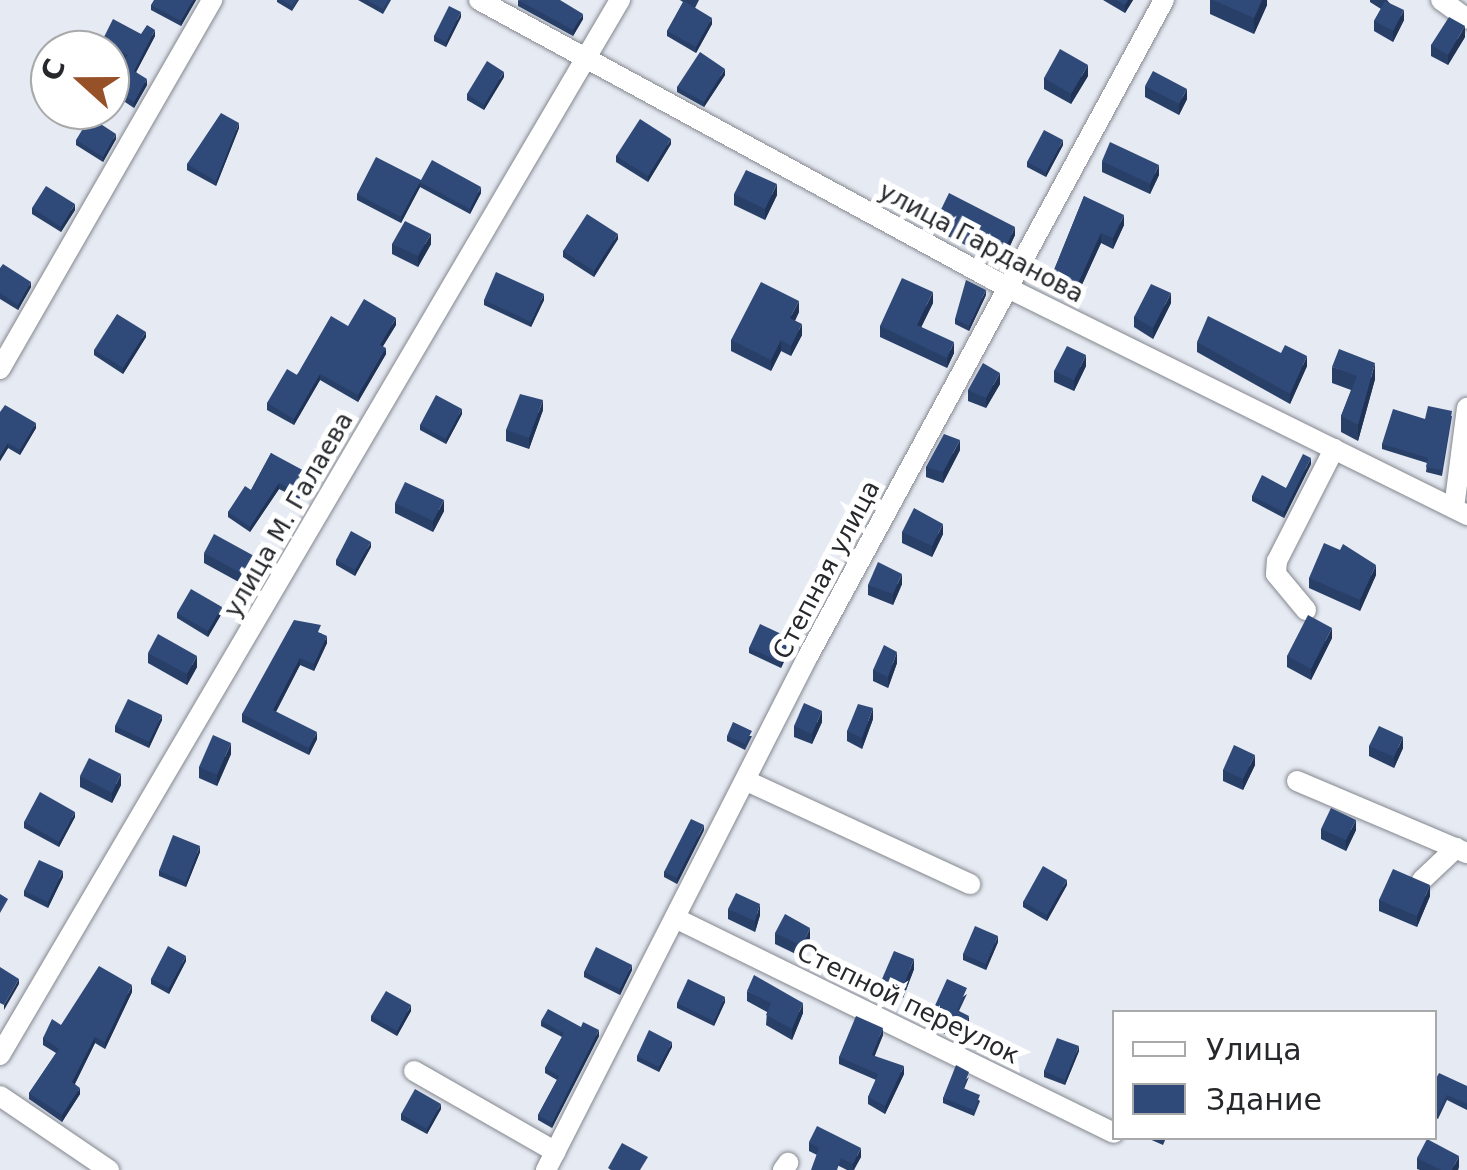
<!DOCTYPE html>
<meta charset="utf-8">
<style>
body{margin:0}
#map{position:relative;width:1467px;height:1170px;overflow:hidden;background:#e6eaf3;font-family:"DejaVu Sans",sans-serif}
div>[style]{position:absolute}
.roads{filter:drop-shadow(0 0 2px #83878e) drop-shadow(0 0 2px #83878e)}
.minor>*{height:20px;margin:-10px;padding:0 10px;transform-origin:10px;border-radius:10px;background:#fff}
.wall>*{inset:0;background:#283f68}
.shaded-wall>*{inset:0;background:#213355}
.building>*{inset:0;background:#2f4979}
span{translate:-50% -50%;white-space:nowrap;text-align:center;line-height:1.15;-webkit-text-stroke:10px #fff;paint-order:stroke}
.street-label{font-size:25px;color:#26282b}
.legend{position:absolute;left:1112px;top:1010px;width:325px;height:130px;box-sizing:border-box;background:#fff;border:2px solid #a8a9aa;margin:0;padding:12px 18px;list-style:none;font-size:30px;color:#26282b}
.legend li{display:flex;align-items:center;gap:20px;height:50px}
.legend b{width:50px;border:2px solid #a8a9aa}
.north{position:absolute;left:30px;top:30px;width:100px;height:100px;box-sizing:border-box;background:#fff;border:2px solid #a8a9aa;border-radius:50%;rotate:291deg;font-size:28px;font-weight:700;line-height:40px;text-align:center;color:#26282b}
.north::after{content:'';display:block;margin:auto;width:35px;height:45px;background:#975129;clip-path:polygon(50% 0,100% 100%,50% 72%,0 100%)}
</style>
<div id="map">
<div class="roads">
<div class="minor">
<div style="left:479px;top:0;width:607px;rotate:28.55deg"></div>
<div style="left:1012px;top:290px;width:508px;rotate:26.31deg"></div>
<div style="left:1441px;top:0;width:32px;rotate:36deg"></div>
<div style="left:0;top:369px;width:426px;rotate:-60.1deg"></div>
<div style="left:1454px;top:508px;width:101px;rotate:-82.6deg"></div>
<div style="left:1306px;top:610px;width:47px;rotate:-129.8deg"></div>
<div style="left:1276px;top:574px;width:13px;rotate:-86deg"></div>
<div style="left:1277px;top:561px;width:126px;rotate:-63deg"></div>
<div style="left:747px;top:781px;width:246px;rotate:24.8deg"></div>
<div style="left:1297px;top:781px;width:185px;rotate:23deg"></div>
<div style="left:1422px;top:880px;width:47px;rotate:-43.3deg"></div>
<div style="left:679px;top:920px;width:484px;rotate:26.1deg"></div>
<div style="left:0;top:1055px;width:1224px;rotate:-59.56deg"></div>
<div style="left:414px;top:1071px;width:163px;rotate:29.7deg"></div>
<div style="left:0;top:1096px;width:132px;rotate:34.2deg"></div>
<div style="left:546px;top:1170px;width:575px;rotate:-62.99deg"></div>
<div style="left:807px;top:658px;width:749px;rotate:-61.52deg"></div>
<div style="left:783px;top:1170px;width:9px;rotate:-54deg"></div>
</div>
</div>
<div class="wall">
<div style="clip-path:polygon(196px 0,181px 26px,151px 10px,151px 5px)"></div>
<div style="clip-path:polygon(277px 0,299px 0,292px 11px,277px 2px)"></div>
<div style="clip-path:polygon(358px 0,391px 0,383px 14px)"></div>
<div style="clip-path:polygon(518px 0,583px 19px,573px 36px,518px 6px)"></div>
<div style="clip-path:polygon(680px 0,699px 0,695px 8px,712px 24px,696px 53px,667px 36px,667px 31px,683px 2px)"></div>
<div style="clip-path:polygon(1103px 0,1133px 0,1125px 13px)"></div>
<div style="clip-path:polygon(1210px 0,1267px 0,1267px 5px,1254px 34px,1210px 14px)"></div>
<div style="clip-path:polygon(1370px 0,1387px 0,1404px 20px,1393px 42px,1374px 31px,1374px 21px,1381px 9px,1370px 2px)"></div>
<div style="clip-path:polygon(461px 17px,446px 47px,434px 41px,434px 36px)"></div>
<div style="clip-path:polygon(141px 34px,155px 36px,136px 72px,147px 85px,134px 108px,110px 92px,110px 82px,125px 59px,102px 46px,102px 41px)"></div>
<div style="clip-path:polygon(1465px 37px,1448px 65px,1431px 56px,1431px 45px)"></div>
<div style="clip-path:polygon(725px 75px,704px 107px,677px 92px,677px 87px)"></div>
<div style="clip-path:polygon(1088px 76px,1071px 104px,1044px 89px,1044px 78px)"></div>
<div style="clip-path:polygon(504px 77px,484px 110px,467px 100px,467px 94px)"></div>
<div style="clip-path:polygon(1145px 86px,1187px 99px,1179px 115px,1145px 97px)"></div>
<div style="clip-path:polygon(239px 128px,216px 186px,187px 170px,187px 164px)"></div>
<div style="clip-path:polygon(116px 139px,103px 162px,76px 145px,76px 140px)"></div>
<div style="clip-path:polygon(671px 144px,648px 182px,616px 162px,616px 156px)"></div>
<div style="clip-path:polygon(1063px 145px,1046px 177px,1027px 167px,1027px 162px)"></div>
<div style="clip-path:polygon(1102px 161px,1159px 175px,1150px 194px,1102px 172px)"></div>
<div style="clip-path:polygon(421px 180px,481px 193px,470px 214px,420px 187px,401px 223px,357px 200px,357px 194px)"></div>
<div style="clip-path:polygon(734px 194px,777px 195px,765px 220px,734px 205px)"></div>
<div style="clip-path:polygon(1084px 196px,1124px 225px,1113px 249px,1101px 243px,1074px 302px,1050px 291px,1050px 280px)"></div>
<div style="clip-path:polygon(32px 208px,75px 210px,61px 232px,32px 214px)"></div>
<div style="clip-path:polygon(935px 222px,1015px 235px,1002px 263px,935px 230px)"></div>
<div style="clip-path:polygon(618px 239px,594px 277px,563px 257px,563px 251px)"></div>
<div style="clip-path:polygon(392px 244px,431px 244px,418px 267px,392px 254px)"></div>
<div style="clip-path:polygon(0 268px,31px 287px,18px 310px,0 299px)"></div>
<div style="clip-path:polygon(986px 295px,969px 331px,955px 324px,955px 319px)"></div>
<div style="clip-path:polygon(484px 300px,544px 300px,531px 327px,484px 305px)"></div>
<div style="clip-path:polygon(933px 303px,921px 327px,954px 353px,947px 368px,880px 337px,880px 326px)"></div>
<div style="clip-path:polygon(1171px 303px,1153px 339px,1134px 327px,1134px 317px)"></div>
<div style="clip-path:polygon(799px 312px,795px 321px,802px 335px,791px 356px,781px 351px,771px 371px,731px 351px,731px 340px)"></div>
<div style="clip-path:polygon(396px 325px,383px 346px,386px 354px,358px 402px,320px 380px,294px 425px,267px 410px,267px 403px,348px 326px)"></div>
<div style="clip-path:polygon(146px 337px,123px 374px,94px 355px,94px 350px)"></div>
<div style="clip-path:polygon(1197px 342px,1307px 366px,1290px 404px,1197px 352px)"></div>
<div style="clip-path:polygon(1086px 366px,1074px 391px,1054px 382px,1054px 371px)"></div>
<div style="clip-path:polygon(1332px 367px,1375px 379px,1358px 441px,1341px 432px,1341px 416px,1351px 390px,1332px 383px)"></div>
<div style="clip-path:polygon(1000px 384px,986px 408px,968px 401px,968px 390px)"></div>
<div style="clip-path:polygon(543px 410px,529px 449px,506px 441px,506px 430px)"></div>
<div style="clip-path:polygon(0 412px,36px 428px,20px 455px,8px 448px,0 461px)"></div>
<div style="clip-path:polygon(462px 414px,446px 444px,420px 430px,420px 425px)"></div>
<div style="clip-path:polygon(1452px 416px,1442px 476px,1426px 472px,1427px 463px,1382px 449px,1382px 444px,1425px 419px)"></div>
<div style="clip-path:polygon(960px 450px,943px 483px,926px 477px,926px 467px)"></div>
<div style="clip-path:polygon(271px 453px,310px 479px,299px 499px,279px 489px,250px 532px,228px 517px,228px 512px,251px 490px)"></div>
<div style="clip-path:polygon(1311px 464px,1284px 518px,1252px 501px,1252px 496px,1286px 488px)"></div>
<div style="clip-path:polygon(395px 503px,444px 511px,433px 532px,395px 513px)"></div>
<div style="clip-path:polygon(902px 532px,943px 534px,932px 557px,902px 543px)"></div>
<div style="clip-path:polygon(371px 547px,355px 576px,336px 565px,336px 560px)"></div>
<div style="clip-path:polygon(204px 553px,256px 568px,246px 586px,204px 563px)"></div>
<div style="clip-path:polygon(1376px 575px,1360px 611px,1309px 588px,1309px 578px)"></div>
<div style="clip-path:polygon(902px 584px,893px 605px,868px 595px,868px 585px)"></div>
<div style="clip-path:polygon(177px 613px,222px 613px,208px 637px,177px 618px)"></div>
<div style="clip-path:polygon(321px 633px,327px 643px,314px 671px,300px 665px,276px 712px,317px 739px,309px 755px,242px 722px,242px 714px)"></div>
<div style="clip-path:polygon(1332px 638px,1311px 680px,1287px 667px,1287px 656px)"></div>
<div style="clip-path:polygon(792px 644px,781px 668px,749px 653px,749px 648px)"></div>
<div style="clip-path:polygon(148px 653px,197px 667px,187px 685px,148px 663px)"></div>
<div style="clip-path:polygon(897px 663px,888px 688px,873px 681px,873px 670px)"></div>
<div style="clip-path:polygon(873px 719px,862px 749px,847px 741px,847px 731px)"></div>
<div style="clip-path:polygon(162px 720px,149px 748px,115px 732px,115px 726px)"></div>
<div style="clip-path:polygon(822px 722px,812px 744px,794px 737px,794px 726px)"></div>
<div style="clip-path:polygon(727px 736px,752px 736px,745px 750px,727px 741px)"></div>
<div style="clip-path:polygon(1369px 746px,1403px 748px,1394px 768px,1369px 756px)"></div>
<div style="clip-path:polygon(231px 754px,217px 786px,199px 778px,199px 767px)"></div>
<div style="clip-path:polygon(1255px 765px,1243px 790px,1223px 781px,1223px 770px)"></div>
<div style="clip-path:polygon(80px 776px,121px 785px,112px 803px,80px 787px)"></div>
<div style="clip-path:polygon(75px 817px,59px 847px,24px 828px,24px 822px)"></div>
<div style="clip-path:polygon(1321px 829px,1356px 830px,1346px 851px,1321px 839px)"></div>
<div style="clip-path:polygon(704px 830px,677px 884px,664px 877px,664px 872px)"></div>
<div style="clip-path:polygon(200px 852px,186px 887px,159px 876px,159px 871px)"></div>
<div style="clip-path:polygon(63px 877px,48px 908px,24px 896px,24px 891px)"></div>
<div style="clip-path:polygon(1067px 885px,1047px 921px,1023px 907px,1023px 902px)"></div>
<div style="clip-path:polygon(1430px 896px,1417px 927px,1379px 911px,1379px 900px)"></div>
<div style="clip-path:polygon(728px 909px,760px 915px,755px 932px,728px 919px)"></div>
<div style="clip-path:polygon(775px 933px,810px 938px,802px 957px,775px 944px)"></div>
<div style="clip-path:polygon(998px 942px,986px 970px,963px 960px,963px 954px)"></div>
<div style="clip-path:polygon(186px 961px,169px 994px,151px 984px,151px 979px)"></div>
<div style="clip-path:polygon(914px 969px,903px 998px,882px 990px,882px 979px)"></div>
<div style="clip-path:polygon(632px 970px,620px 995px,584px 977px,584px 972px)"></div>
<div style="clip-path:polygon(747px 991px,803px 1013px,792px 1040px,766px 1025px,767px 1012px,747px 1001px)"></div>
<div style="clip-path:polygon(132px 992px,105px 1049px,95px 1043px,75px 1084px,80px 1094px,62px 1122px,29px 1099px,29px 1093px,56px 1053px,43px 1045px,43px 1038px,61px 1025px)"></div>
<div style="clip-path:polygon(967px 994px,959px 1011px,969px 1021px,960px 1041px,928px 1026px,928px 1021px)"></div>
<div style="clip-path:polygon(725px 1002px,714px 1026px,677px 1008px,677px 1003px)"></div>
<div style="clip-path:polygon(411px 1011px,397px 1036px,371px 1021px,371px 1016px)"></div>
<div style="clip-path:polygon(541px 1021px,599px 1036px,552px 1128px,538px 1120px,538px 1115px,557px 1080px,545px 1073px,545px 1068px,562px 1037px,541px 1026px)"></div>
<div style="clip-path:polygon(883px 1035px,874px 1056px,904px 1074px,885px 1114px,868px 1104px,868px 1097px,876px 1080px,839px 1064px,839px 1057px)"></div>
<div style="clip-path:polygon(672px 1047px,659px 1072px,637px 1061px,637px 1056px)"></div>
<div style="clip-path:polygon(1079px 1051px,1065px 1085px,1044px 1077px,1044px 1071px)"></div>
<div style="clip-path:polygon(969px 1077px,964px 1089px,980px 1101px,974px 1116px,943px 1103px,943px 1098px)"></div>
<div style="clip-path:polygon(1434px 1082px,1467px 1086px,1467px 1110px,1447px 1100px,1438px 1119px,1434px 1117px)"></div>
<div style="clip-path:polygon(441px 1109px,427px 1134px,401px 1120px,401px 1114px)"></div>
<div style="clip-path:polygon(1147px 1138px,1166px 1138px,1163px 1145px)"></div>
<div style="clip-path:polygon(809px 1142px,861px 1157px,854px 1170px,847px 1170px,809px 1151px)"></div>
<div style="clip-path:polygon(1417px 1158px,1459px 1166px,1458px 1170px,1420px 1170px,1417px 1169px)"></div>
</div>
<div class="shaded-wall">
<div style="clip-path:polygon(193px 0,196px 0,181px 26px,181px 21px)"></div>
<div style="clip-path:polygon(1128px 0,1133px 0,1125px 13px,1125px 5px)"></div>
<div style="clip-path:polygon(1262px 0,1267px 0,1267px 5px,1254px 34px,1254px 18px)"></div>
<div style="clip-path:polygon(1404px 10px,1404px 20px,1393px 42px,1393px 31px)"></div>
<div style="clip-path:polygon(461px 12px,461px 17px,446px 47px,446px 42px)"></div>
<div style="clip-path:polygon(583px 14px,583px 19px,573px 36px,573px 30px)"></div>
<div style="clip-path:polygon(712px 18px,712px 24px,696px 53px,696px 47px)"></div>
<div style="clip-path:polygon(1465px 26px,1465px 37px,1448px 65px,1448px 55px)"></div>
<div style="clip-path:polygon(155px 30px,155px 36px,134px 76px,134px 71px)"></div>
<div style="clip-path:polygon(1088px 65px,1088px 76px,1071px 104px,1071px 94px)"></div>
<div style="clip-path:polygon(725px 69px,725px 75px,704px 107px,704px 102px)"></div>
<div style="clip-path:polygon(504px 72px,504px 77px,484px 110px,484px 105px)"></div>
<div style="clip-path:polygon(147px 79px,147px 85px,134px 108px,134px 102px)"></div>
<div style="clip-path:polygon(1187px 89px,1187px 99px,1179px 115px,1179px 104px)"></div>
<div style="clip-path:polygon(239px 123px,239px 128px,216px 186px,216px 181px)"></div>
<div style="clip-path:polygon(116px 134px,116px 139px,103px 162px,103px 157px)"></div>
<div style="clip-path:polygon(671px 139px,671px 144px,648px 182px,648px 176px)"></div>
<div style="clip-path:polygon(1063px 140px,1063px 145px,1046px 177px,1046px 172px)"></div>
<div style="clip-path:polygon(1159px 165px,1159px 175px,1150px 194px,1150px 184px)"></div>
<div style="clip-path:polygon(420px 182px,420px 187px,401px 223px,401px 217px)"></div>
<div style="clip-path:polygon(777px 184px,777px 195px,765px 220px,765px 209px)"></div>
<div style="clip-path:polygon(481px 187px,481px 193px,470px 214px,470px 209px)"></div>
<div style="clip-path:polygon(75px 204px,75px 210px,61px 232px,61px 227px)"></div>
<div style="clip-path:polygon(1124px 215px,1124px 225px,1113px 249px,1113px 238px)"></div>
<div style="clip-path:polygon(1015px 227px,1015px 235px,1002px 263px,1002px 255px)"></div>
<div style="clip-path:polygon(1101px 233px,1101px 243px,1074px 302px,1074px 292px)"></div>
<div style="clip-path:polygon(431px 234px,431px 244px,418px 267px,418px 256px)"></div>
<div style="clip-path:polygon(618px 234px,618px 239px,594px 277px,594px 271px)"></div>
<div style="clip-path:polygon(31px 282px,31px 287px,18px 310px,18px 305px)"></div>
<div style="clip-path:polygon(986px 290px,986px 295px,969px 331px,969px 326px)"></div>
<div style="clip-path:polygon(933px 292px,933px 303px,917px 336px,917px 325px)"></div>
<div style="clip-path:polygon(1171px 293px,1171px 303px,1153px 339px,1153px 328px)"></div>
<div style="clip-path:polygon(544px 294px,544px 300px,531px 327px,531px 322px)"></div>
<div style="clip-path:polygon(799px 301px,799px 312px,790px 329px,790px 318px)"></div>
<div style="clip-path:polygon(396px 318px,396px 325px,380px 351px,380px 345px)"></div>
<div style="clip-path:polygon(802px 324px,802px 335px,791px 356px,791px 346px)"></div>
<div style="clip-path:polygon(146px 332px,146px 337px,123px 374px,123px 368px)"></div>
<div style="clip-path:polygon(781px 340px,781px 351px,771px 371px,771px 360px)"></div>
<div style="clip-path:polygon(954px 342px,954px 353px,947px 368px,947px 358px)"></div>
<div style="clip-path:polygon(386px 348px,386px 354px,358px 402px,358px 395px)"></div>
<div style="clip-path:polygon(1086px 355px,1086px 366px,1074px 391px,1074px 380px)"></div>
<div style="clip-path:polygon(1307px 356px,1307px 366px,1290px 404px,1290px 394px)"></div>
<div style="clip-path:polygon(1375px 363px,1375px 379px,1358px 441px,1358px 425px)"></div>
<div style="clip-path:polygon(1000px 373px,1000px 384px,986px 408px,986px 398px)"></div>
<div style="clip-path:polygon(320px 374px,320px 380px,294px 425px,294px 419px)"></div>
<div style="clip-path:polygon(543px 400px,543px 410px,529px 449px,529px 438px)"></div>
<div style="clip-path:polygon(462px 409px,462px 414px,446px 444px,446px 439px)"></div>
<div style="clip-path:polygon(36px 423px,36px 428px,20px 455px,20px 450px)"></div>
<div style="clip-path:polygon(960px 440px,960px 450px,943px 483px,943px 472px)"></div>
<div style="clip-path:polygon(8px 443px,8px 448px,0 461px,0 456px)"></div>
<div style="clip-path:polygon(1311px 458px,1311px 464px,1284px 518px,1284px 512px)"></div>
<div style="clip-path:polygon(310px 474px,310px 479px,299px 499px,299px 494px)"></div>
<div style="clip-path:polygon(279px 483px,279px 489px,250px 532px,250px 527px)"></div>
<div style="clip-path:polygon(444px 500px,444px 511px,433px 532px,433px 521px)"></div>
<div style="clip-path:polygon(943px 524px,943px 534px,932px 557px,932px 546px)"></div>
<div style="clip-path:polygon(371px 542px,371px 547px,355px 576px,355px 570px)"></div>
<div style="clip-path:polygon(256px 557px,256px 568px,246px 586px,246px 576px)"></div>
<div style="clip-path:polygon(1376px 565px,1376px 575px,1360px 611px,1360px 600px)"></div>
<div style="clip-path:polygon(902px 574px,902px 584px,893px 605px,893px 594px)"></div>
<div style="clip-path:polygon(222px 607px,222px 613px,208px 637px,208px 631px)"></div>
<div style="clip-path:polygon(1332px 628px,1332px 638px,1311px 680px,1311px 669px)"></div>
<div style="clip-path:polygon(327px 636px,327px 643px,314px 671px,314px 664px)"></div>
<div style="clip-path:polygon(792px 639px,792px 644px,781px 668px,781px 662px)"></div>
<div style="clip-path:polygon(897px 652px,897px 663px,888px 688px,888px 677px)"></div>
<div style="clip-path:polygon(197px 656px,197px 667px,187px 685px,187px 674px)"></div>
<div style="clip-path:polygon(300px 658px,300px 665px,273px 717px,273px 710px)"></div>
<div style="clip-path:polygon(873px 708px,873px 719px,862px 749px,862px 738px)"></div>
<div style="clip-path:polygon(822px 711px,822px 722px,812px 744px,812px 734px)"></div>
<div style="clip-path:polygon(162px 715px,162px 720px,149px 748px,149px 742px)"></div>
<div style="clip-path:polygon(317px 732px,317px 739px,309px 755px,309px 748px)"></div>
<div style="clip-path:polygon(1403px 737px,1403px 748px,1394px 768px,1394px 757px)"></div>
<div style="clip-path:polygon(231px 743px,231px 754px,217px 786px,217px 775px)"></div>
<div style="clip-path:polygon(1255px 755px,1255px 765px,1243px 790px,1243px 779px)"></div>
<div style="clip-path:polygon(121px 774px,121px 785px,112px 803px,112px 793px)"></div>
<div style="clip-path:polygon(75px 812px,75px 817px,59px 847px,59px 842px)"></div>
<div style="clip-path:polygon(1356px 820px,1356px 830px,1346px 851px,1346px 840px)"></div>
<div style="clip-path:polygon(704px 825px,704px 830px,677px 884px,677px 878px)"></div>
<div style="clip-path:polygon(200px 846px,200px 852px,186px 887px,186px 882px)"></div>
<div style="clip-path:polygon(63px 871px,63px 877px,48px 908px,48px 902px)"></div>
<div style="clip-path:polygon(1067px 880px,1067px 885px,1047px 921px,1047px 915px)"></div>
<div style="clip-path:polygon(1430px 885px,1430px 896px,1417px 927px,1417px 916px)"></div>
<div style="clip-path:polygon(760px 904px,760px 915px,755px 932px,755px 921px)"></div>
<div style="clip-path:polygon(810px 928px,810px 938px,802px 957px,802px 946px)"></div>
<div style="clip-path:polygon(998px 936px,998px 942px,986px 970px,986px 964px)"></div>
<div style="clip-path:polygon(186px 956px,186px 961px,169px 994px,169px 988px)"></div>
<div style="clip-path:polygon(914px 959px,914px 969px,903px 998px,903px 987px)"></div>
<div style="clip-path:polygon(632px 965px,632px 970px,620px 995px,620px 989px)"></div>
<div style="clip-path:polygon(19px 979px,19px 984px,4px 1010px,4px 1005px)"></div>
<div style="clip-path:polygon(132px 985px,132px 992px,105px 1049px,105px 1042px)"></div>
<div style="clip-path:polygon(725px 997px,725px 1002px,714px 1026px,714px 1021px)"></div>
<div style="clip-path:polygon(803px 1003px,803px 1013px,792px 1040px,792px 1029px)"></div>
<div style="clip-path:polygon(411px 1005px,411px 1011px,397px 1036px,397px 1031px)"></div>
<div style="clip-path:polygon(969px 1016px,969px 1021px,960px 1041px,960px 1036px)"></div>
<div style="clip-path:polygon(883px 1028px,883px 1035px,872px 1063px,872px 1055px)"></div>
<div style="clip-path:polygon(599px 1030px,599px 1036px,552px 1128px,552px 1123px)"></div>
<div style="clip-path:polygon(95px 1037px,95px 1043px,72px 1089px,72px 1082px)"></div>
<div style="clip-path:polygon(672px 1042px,672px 1047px,659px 1072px,659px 1067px)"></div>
<div style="clip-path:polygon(1079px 1046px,1079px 1051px,1065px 1085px,1065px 1080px)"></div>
<div style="clip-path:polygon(904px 1066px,904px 1074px,885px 1114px,885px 1106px)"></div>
<div style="clip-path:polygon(80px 1088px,80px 1094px,62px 1122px,62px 1115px)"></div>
<div style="clip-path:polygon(441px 1104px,441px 1109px,427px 1134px,427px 1129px)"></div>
<div style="clip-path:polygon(861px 1148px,861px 1157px,853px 1170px,853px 1164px)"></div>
<div style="clip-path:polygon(1459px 1156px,1459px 1166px,1458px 1170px,1452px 1170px)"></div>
</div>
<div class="building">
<div style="clip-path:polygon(154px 0,193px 0,181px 21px,151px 5px)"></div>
<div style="clip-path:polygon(282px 0,296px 0,292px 6px)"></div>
<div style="clip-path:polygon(367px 0,388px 0,383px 9px)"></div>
<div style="clip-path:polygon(518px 0,560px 0,583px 14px,573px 30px)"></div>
<div style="clip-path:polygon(1116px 0,1128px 0,1125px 5px)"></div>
<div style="clip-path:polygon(1213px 0,1262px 0,1254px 18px)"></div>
<div style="clip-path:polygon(684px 1px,712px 18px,696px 47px,667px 31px)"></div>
<div style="clip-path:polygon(1385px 1px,1404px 10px,1393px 31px,1374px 21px)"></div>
<div style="clip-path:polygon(449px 6px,461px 12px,446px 42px,434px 36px)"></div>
<div style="clip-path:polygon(1449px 17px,1465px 26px,1448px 55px,1431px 45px)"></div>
<div style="clip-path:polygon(113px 19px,141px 34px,147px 25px,155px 30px,134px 71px,147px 79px,134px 102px,110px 87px,110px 82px,128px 55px,102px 41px)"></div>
<div style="clip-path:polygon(1060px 49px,1088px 65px,1071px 94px,1044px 78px)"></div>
<div style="clip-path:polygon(700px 52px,725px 69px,704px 102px,677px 87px)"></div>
<div style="clip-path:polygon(487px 61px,504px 72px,484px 105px,467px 94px)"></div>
<div style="clip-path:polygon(1153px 71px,1187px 89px,1179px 104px,1145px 86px)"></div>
<div style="clip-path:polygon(221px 113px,239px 123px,216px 181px,187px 164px)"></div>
<div style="clip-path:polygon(90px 117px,116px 134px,103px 157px,76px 140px)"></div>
<div style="clip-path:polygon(640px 119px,671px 139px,648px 176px,616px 156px)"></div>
<div style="clip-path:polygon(1044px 130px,1063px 140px,1046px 172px,1027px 162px)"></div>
<div style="clip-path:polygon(1110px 142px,1159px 165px,1150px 184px,1102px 161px)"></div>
<div style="clip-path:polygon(376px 157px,421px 180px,432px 160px,481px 187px,470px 209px,420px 182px,401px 217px,357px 194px)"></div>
<div style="clip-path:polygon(746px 170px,777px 184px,765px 209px,734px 194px)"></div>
<div style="clip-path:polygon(46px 186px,75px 204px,61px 227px,32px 208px)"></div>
<div style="clip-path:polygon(949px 193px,1015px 227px,1002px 255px,935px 222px)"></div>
<div style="clip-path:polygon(1084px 196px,1124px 215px,1113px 238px,1101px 233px,1074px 292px,1050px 280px)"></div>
<div style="clip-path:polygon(587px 214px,618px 234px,594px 271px,563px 251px)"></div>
<div style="clip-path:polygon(405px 221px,431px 234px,418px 256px,392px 244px)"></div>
<div style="clip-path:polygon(3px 264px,31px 282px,18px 305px,0 293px,0 268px)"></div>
<div style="clip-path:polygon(496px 272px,544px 294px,531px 322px,484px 300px)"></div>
<div style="clip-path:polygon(902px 278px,933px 292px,917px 325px,954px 342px,947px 358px,880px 326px)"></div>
<div style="clip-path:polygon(966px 280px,986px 290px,969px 326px,955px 319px)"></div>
<div style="clip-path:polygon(761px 282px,799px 301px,790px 318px,802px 324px,791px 346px,781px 340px,771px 360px,731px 340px)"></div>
<div style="clip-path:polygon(1151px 284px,1171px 293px,1153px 328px,1134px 317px)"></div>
<div style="clip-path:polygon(364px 299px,396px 318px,380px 345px,386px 348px,358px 395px,320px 374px,294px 419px,267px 403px,287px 369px,297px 375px,331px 316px,348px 326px)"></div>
<div style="clip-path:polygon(117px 314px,146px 332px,123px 368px,94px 350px)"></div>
<div style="clip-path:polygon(1208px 316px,1281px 353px,1285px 345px,1307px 356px,1290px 394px,1197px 342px)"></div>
<div style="clip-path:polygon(1067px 346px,1086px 355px,1074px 380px,1054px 371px)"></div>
<div style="clip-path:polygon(1339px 349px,1375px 363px,1358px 425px,1341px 416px,1357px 376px,1332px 367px)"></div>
<div style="clip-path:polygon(983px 363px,1000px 373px,986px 398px,968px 390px)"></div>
<div style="clip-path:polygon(520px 394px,543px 400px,529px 438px,506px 430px)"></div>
<div style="clip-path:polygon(436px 395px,462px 409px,446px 439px,420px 425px)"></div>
<div style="clip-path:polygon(5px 405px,36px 423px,20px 450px,8px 443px,0 456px,0 412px)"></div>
<div style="clip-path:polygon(1428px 406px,1452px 411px,1442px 470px,1426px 467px,1428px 458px,1382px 444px,1393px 409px,1425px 419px)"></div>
<div style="clip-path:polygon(944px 434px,960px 440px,943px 472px,926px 467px)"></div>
<div style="clip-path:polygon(271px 453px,310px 474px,299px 494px,279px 483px,250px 527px,228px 512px,245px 486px,251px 490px)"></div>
<div style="clip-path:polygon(1303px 454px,1311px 458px,1284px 512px,1252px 496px,1262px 475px,1286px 488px)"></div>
<div style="clip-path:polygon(405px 482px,444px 500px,433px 521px,395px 503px)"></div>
<div style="clip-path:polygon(914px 508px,943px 524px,932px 546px,902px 532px)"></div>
<div style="clip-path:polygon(351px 531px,371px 542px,355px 570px,336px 560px)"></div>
<div style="clip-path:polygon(214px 534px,256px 557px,246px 576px,204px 553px)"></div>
<div style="clip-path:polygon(1324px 543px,1340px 550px,1343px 544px,1376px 565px,1360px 600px,1309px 578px)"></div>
<div style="clip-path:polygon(878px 562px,902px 574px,893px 594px,868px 585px)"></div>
<div style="clip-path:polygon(191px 589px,222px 607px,208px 631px,177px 613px)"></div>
<div style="clip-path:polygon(1308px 615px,1332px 628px,1311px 669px,1287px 656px)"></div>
<div style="clip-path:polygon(294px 620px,321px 625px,318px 632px,327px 636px,314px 664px,300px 658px,273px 710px,317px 732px,309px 748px,242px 714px)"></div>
<div style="clip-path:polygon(760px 624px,792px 639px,781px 662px,749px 648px)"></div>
<div style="clip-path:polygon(158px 634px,197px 656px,187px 674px,148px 653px)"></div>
<div style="clip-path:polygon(884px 645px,897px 652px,888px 677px,873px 670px)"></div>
<div style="clip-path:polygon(128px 699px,162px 715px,149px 742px,115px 726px)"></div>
<div style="clip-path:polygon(804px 703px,822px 711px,812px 734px,794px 726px)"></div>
<div style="clip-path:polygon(858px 704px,873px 708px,862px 738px,847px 731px)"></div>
<div style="clip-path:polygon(733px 722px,752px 731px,745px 744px,727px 736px)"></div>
<div style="clip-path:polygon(1379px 726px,1403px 737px,1394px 757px,1369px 746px)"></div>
<div style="clip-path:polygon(213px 735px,231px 743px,217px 775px,199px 767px)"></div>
<div style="clip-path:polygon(1234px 745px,1255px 755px,1243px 779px,1223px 770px)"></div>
<div style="clip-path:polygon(89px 758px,121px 774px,112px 793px,80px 776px)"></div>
<div style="clip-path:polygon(40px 792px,75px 812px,59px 842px,24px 822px)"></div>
<div style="clip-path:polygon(1331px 808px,1356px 820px,1346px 840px,1321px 829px)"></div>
<div style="clip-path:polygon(691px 819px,704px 825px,677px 878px,664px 872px)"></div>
<div style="clip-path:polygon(173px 835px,200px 846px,186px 882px,159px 871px)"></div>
<div style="clip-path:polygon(39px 860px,63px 871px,48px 902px,24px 891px)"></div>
<div style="clip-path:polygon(1043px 866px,1067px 880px,1047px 915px,1023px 902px)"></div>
<div style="clip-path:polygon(1393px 869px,1430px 885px,1417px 916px,1379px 900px)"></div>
<div style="clip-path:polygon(736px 893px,760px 904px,755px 921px,728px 909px)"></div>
<div style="clip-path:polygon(0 894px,8px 899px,0 913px)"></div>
<div style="clip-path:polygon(785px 914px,810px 928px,802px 946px,775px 933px)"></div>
<div style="clip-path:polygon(975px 926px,998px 936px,986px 964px,963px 954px)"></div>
<div style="clip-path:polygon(168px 946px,186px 956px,169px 988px,151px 979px)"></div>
<div style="clip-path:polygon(596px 947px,632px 965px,620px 989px,584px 972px)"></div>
<div style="clip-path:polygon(894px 951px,914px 959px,903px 987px,882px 979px)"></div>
<div style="clip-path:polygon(99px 966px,132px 985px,105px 1042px,95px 1037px,72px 1082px,80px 1088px,62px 1115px,29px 1093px,59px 1049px,43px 1038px,52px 1019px,61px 1025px)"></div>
<div style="clip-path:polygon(0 967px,19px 979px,4px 1005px,0 1003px)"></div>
<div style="clip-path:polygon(754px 975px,803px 1003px,792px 1029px,766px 1015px,771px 1003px,747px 991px)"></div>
<div style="clip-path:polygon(688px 979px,725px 997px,714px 1021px,677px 1003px)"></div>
<div style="clip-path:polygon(947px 979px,967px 988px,957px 1010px,969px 1016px,960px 1036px,928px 1021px)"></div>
<div style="clip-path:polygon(386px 991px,411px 1005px,397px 1031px,371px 1016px)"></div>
<div style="clip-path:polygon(548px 1009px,581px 1027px,583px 1022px,599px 1030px,552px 1123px,538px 1115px,559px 1076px,545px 1068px,564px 1033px,541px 1021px)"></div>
<div style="clip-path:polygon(856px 1016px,883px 1028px,872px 1055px,904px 1066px,885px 1106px,868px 1097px,878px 1074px,839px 1057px)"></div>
<div style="clip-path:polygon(649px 1030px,672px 1042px,659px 1067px,637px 1056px)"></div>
<div style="clip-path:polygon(1057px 1038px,1079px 1046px,1065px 1080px,1044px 1071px)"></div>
<div style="clip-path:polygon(956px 1065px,969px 1072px,963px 1088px,980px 1095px,974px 1110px,943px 1098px)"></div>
<div style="clip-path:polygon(1439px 1073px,1467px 1086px,1467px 1104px,1447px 1095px,1438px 1113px,1434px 1112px,1434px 1082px)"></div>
<div style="clip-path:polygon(415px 1089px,441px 1104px,427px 1129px,401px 1114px)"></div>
<div style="clip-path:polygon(817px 1126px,861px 1148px,853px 1164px,841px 1158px,837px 1170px,811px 1170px,819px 1148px,809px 1142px)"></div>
<div style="clip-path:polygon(1427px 1139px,1459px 1156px,1452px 1170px,1441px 1170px,1417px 1158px)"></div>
<div style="clip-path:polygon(622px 1143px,648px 1157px,640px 1170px,611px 1170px,608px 1168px)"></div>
</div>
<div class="street-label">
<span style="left:981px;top:243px;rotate:28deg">улица Гарданова</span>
<span style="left:289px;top:515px;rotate:-60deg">улица М. Галаева</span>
<span style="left:827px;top:570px;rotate:-62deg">Степная улица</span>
<span style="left:908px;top:1004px;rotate:26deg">Степной переулок</span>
</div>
<ul class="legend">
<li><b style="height:12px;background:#fff"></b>Улица</li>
<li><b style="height:28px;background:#2f4979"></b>Здание</li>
</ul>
<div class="north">С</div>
</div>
